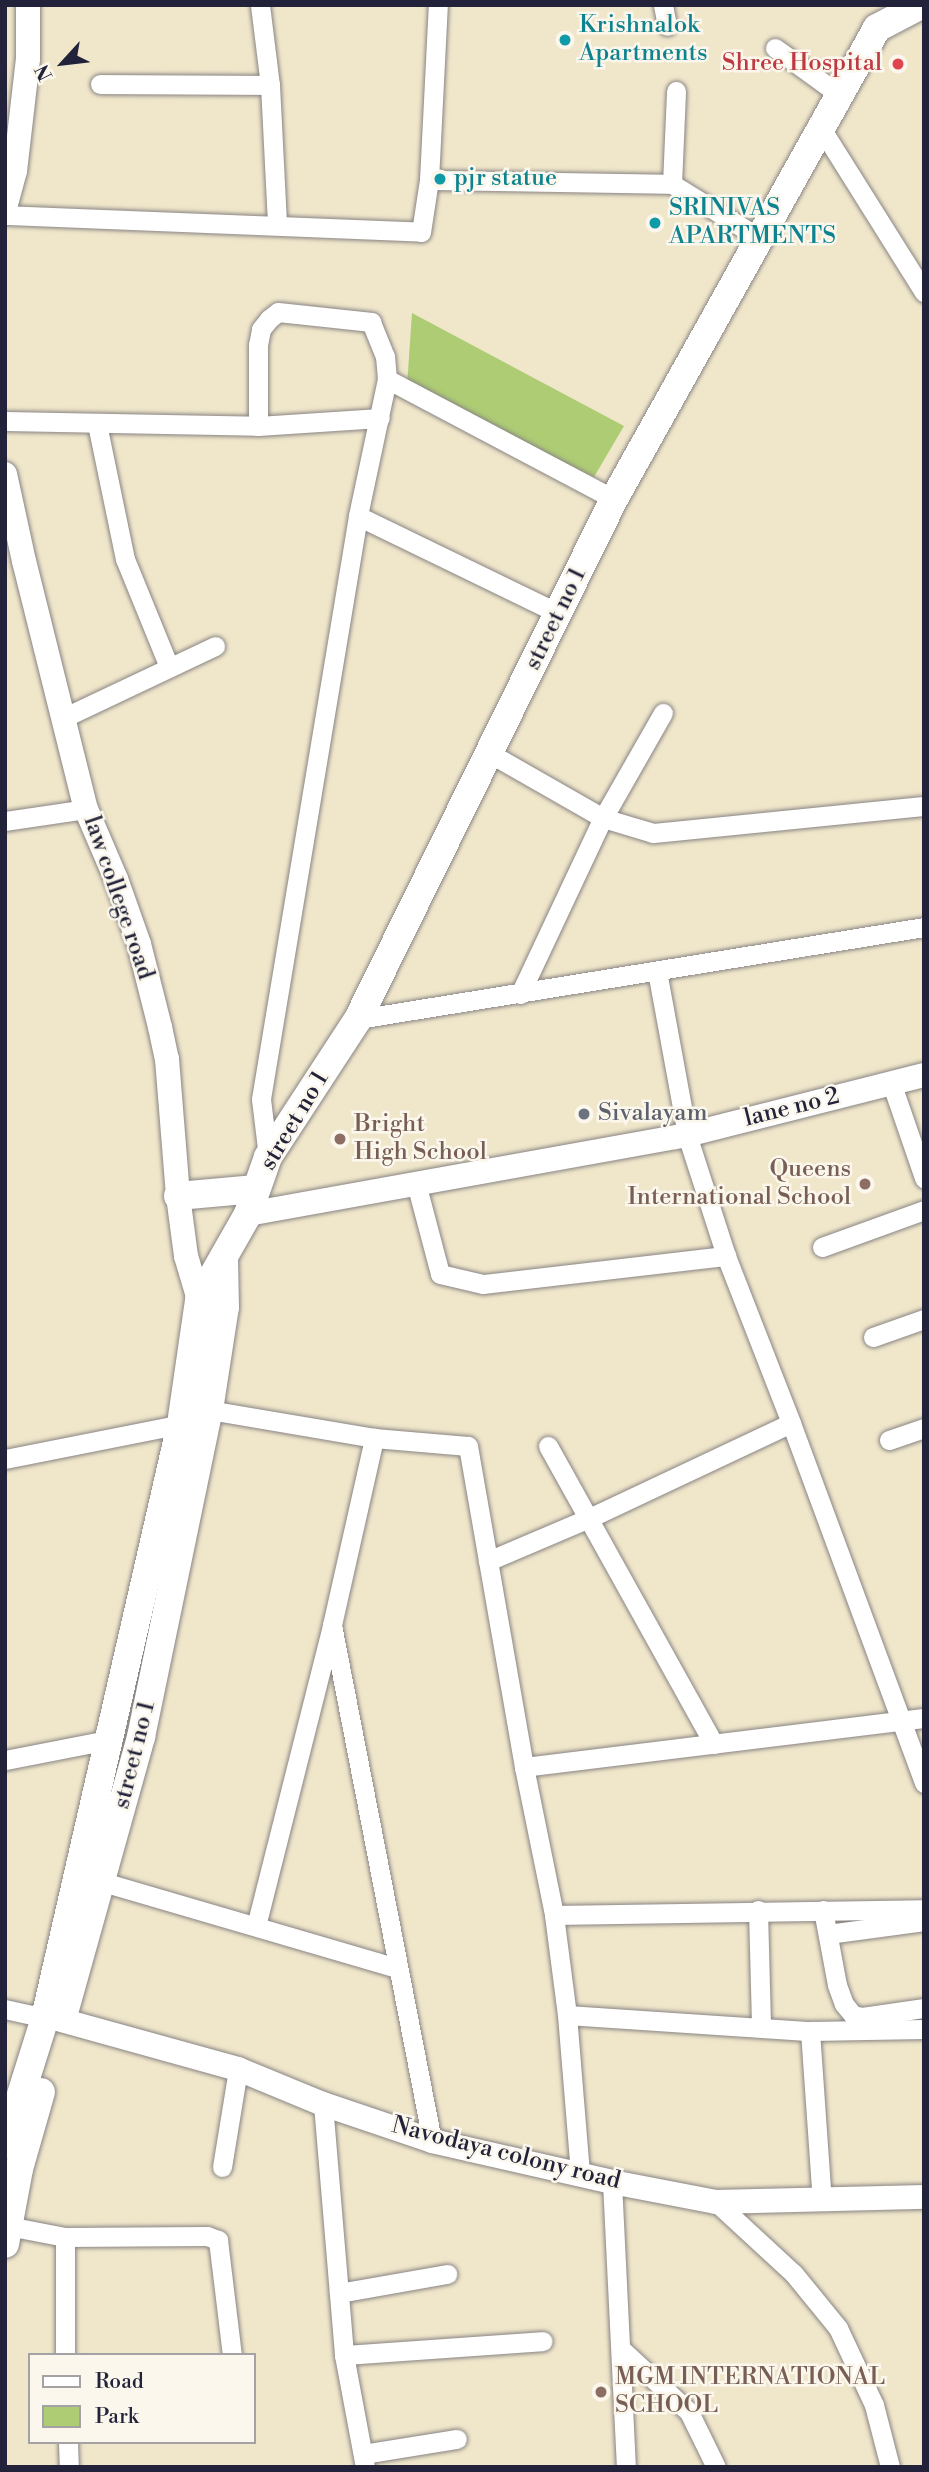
<!DOCTYPE html>
<style>
body{margin:0}
#map{position:relative;width:929px;height:2472px;overflow:hidden;background:#f0e7cb;font-family:"Libre Bodoni",serif}
div>[style]{position:absolute}
.green>*{inset:0;background:#adcc74}
.roads{filter:drop-shadow(0 0 2px #898483) drop-shadow(0 0 2px #898483)}
.minor>*{height:19px;margin:-9.5px;padding:0 9.5px;transform-origin:9.5px;border-radius:9.5px;background:#fff}
.tertiary>*{height:24px;margin:-12px;padding:0 12px;transform-origin:12px;border-radius:12px;background:#fff}
.secondary>*{height:28px;margin:-14px;padding:0 14px;transform-origin:14px;border-radius:14px;background:#fff}
.dots>*{width:19px;height:19px;translate:-50% -50%;box-sizing:border-box;border:4px solid #fbf7ec;border-radius:50%}
span{translate:-50% -50%;white-space:nowrap;text-align:center;line-height:1.15;-webkit-text-stroke:5px #fbf7ec;paint-order:stroke}
.culture-label{font-size:24px;color:#0d838f}
.left{translate:0 -50%;text-align:left}
.health-label{font-size:24px;color:#be3a42}
.right{translate:-100% -50%;text-align:right}
.street-label{font-size:24px;color:#22223b}
.worship-label{font-size:24px;color:#5b616d}
.education-label{font-size:24px;color:#785e54}
.frame{position:absolute;inset:0;border:7px solid #22223b;pointer-events:none}
.legend{position:absolute;left:28px;top:2353px;width:228px;height:91px;box-sizing:border-box;background:#fbf7ec;border:2px solid #a4a2a5;margin:0;padding:9px 12px;list-style:none;font-size:21px;color:#22223b}
.legend li{display:flex;align-items:center;gap:14px;height:35px}
.legend b{width:35px;border:2px solid #a4a2a5}
.north{position:absolute;left:28px;top:28px;width:70px;height:70px;-webkit-text-stroke:5px #fbf7ec;paint-order:stroke;rotate:243deg;font-size:19px;font-weight:700;line-height:28px;text-align:center;color:#22223b}
.north::after{content:'';display:block;margin:auto;width:24px;height:32px;background:#22223b;clip-path:polygon(50% 0,100% 100%,50% 72%,0 100%)}
</style>
<div id="map">
<div class="green">
<div style="clip-path:polygon(412px 313px,624px 426px,594px 477px,407px 386px)"></div>
</div>
<div class="roads">
<div class="minor">
<div style="left:260px;top:5px;width:81px;rotate:82.9deg"></div>
<div style="left:270px;top:85px;width:139px;rotate:87.1deg"></div>
<div style="left:663px;top:5px;width:21px;rotate:79deg"></div>
<div style="left:775px;top:48px;width:80px;rotate:35.9deg"></div>
<div style="left:100px;top:84px;width:170px;rotate:0.3deg"></div>
<div style="left:821px;top:128px;width:194px;rotate:57.9deg"></div>
<div style="left:429px;top:180px;width:243px;rotate:0.9deg"></div>
<div style="left:672px;top:184px;width:105px;rotate:31.7deg"></div>
<div style="left:672px;top:184px;width:93px;rotate:-87.5deg"></div>
<div style="left:5px;top:215px;width:416px;rotate:2.3deg"></div>
<div style="left:421px;top:232px;width:53px;rotate:-81.3deg"></div>
<div style="left:429px;top:180px;width:175px;rotate:-87.1deg"></div>
<div style="left:387px;top:379px;width:257px;rotate:27.9deg"></div>
<div style="left:5px;top:421px;width:253px;rotate:1.1deg"></div>
<div style="left:258px;top:426px;width:122px;rotate:-3.8deg"></div>
<div style="left:97px;top:424px;width:138px;rotate:78.3deg"></div>
<div style="left:125px;top:559px;width:117px;rotate:67.8deg"></div>
<div style="left:258px;top:426px;width:81px;rotate:-90deg"></div>
<div style="left:258px;top:345px;width:16px;rotate:-79deg"></div>
<div style="left:261px;top:329px;width:13px;rotate:-51deg"></div>
<div style="left:269px;top:319px;width:11px;rotate:-38deg"></div>
<div style="left:278px;top:312px;width:94px;rotate:6.1deg"></div>
<div style="left:371px;top:322px;width:37px;rotate:68deg"></div>
<div style="left:385px;top:356px;width:23px;rotate:85deg"></div>
<div style="left:387px;top:379px;width:140px;rotate:102deg"></div>
<div style="left:358px;top:516px;width:591px;rotate:99.45deg"></div>
<div style="left:261px;top:1099px;width:58px;rotate:83.1deg"></div>
<div style="left:358px;top:516px;width:222px;rotate:25.9deg"></div>
<div style="left:65px;top:717px;width:166px;rotate:-25.3deg"></div>
<div style="left:491px;top:754px;width:129px;rotate:29.7deg"></div>
<div style="left:603px;top:818px;width:52px;rotate:16.7deg"></div>
<div style="left:653px;top:833px;width:272px;rotate:-5.7deg"></div>
<div style="left:5px;top:821px;width:82px;rotate:-8.4deg"></div>
<div style="left:657px;top:971px;width:167px;rotate:79.6deg"></div>
<div style="left:687px;top:1135px;width:127px;rotate:72.1deg"></div>
<div style="left:726px;top:1256px;width:179px;rotate:68.7deg"></div>
<div style="left:791px;top:1423px;width:384px;rotate:69.7deg"></div>
<div style="left:520px;top:994px;width:195px;rotate:-64.8deg"></div>
<div style="left:603px;top:818px;width:121px;rotate:-60.3deg"></div>
<div style="left:358px;top:1019px;width:573px;rotate:-9.23deg"></div>
<div style="left:891px;top:1082px;width:102px;rotate:71deg"></div>
<div style="left:416px;top:1183px;width:94px;rotate:75.2deg"></div>
<div style="left:440px;top:1274px;width:44px;rotate:13.1deg"></div>
<div style="left:483px;top:1284px;width:245px;rotate:-6.6deg"></div>
<div style="left:822px;top:1247px;width:109px;rotate:-19.9deg"></div>
<div style="left:873px;top:1337px;width:54px;rotate:-19.4deg"></div>
<div style="left:209px;top:1410px;width:167px;rotate:9.6deg"></div>
<div style="left:374px;top:1438px;width:94px;rotate:4.9deg"></div>
<div style="left:468px;top:1446px;width:326px;rotate:80.1deg"></div>
<div style="left:524px;top:1767px;width:151px;rotate:78.5deg"></div>
<div style="left:554px;top:1915px;width:101px;rotate:82.6deg"></div>
<div style="left:567px;top:2015px;width:160px;rotate:85.3deg"></div>
<div style="left:889px;top:1440px;width:37px;rotate:-19deg"></div>
<div style="left:548px;top:1446px;width:341px;rotate:60.9deg"></div>
<div style="left:5px;top:1459px;width:179px;rotate:-11.2deg"></div>
<div style="left:181px;top:1424px;width:9px;rotate:6deg"></div>
<div style="left:488px;top:1561px;width:108px;rotate:-23deg"></div>
<div style="left:587px;top:1519px;width:225px;rotate:-25.2deg"></div>
<div style="left:332px;top:1625px;width:526px;rotate:79.03deg"></div>
<div style="left:5px;top:1760px;width:105px;rotate:-11deg"></div>
<div style="left:524px;top:1767px;width:403px;rotate:-7deg"></div>
<div style="left:103px;top:1882px;width:307px;rotate:16.3deg"></div>
<div style="left:758px;top:1910px;width:118px;rotate:88.5deg"></div>
<div style="left:823px;top:1910px;width:76px;rotate:79.4deg"></div>
<div style="left:837px;top:1985px;width:20px;rotate:70deg"></div>
<div style="left:844px;top:2004px;width:14px;rotate:51deg"></div>
<div style="left:853px;top:2015px;width:9px;rotate:13deg"></div>
<div style="left:862px;top:2017px;width:63px;rotate:-8.3deg"></div>
<div style="left:554px;top:1915px;width:370px;rotate:-0.9deg"></div>
<div style="left:256px;top:1926px;width:310px;rotate:-75.8deg"></div>
<div style="left:332px;top:1625px;width:192px;rotate:-77.3deg"></div>
<div style="left:828px;top:1934px;width:97px;rotate:-7.7deg"></div>
<div style="left:5px;top:2009px;width:41px;rotate:12.7deg"></div>
<div style="left:567px;top:2015px;width:244px;rotate:3.8deg"></div>
<div style="left:810px;top:2031px;width:114px;rotate:-1deg"></div>
<div style="left:810px;top:2031px;width:170px;rotate:86deg"></div>
<div style="left:323px;top:2104px;width:252px;rotate:85.2deg"></div>
<div style="left:344px;top:2355px;width:114px;rotate:79.4deg"></div>
<div style="left:222px;top:2167px;width:99px;rotate:-80.7deg"></div>
<div style="left:612px;top:2182px;width:285px;rotate:87.2deg"></div>
<div style="left:716px;top:2202px;width:106px;rotate:42.7deg"></div>
<div style="left:794px;top:2274px;width:70px;rotate:50.8deg"></div>
<div style="left:838px;top:2328px;width:85px;rotate:64.9deg"></div>
<div style="left:874px;top:2405px;width:64px;rotate:75.5deg"></div>
<div style="left:8px;top:2226px;width:58px;rotate:10.9deg"></div>
<div style="left:65px;top:2237px;width:142px;rotate:-0.4deg"></div>
<div style="left:207px;top:2236px;width:12px;rotate:20deg"></div>
<div style="left:218px;top:2240px;width:116px;rotate:83.1deg"></div>
<div style="left:339px;top:2293px;width:110px;rotate:-10deg"></div>
<div style="left:621px;top:2349px;width:93px;rotate:42.8deg"></div>
<div style="left:689px;top:2412px;width:61px;rotate:63.9deg"></div>
<div style="left:65px;top:2355px;width:118px;rotate:-90deg"></div>
<div style="left:344px;top:2355px;width:199px;rotate:-4deg"></div>
<div style="left:68px;top:2442px;width:25px;rotate:88deg"></div>
<div style="left:363px;top:2454px;width:95px;rotate:-9.1deg"></div>
</div>
<div class="tertiary">
<div style="left:5px;top:208px;width:38px;rotate:-75deg"></div>
<div style="left:15px;top:171px;width:113px;rotate:-83.4deg"></div>
<div style="left:28px;top:59px;width:54px;rotate:-90deg"></div>
<div style="left:5px;top:474px;width:89px;rotate:77.7deg"></div>
<div style="left:24px;top:561px;width:256px;rotate:76deg"></div>
<div style="left:86px;top:809px;width:76px;rotate:66.8deg"></div>
<div style="left:116px;top:879px;width:69px;rotate:70.5deg"></div>
<div style="left:139px;top:944px;width:86px;rotate:75.8deg"></div>
<div style="left:160px;top:1027px;width:33px;rotate:78deg"></div>
<div style="left:167px;top:1059px;width:137px;rotate:85.4deg"></div>
<div style="left:178px;top:1196px;width:61px;rotate:82.4deg"></div>
<div style="left:186px;top:1256px;width:46px;rotate:73.5deg"></div>
<div style="left:199px;top:1300px;width:15px;rotate:16deg"></div>
<div style="left:248px;top:1214px;width:446px;rotate:-10.2deg"></div>
<div style="left:687px;top:1135px;width:244px;rotate:-14.2deg"></div>
<div style="left:61px;top:2020px;width:184px;rotate:15.5deg"></div>
<div style="left:238px;top:2069px;width:92px;rotate:22.4deg"></div>
<div style="left:323px;top:2104px;width:115px;rotate:18.7deg"></div>
<div style="left:432px;top:2141px;width:185px;rotate:12.8deg"></div>
<div style="left:612px;top:2182px;width:106px;rotate:10.9deg"></div>
<div style="left:716px;top:2202px;width:208px;rotate:-1.4deg"></div>
</div>
<div class="secondary">
<div style="left:178px;top:1196px;width:78px;rotate:-5.1deg"></div>
<div style="left:64px;top:2013px;width:287px;rotate:-74.4deg"></div>
<div style="left:141px;top:1737px;width:334px;rotate:-78.3deg"></div>
<div style="left:209px;top:1410px;width:104px;rotate:-81.2deg"></div>
<div style="left:225px;top:1307px;width:49px;rotate:-91.2deg"></div>
<div style="left:5px;top:2145px;width:133px;rotate:-72.5deg"></div>
<div style="left:45px;top:2018px;width:609px;rotate:-77.1deg"></div>
<div style="left:181px;top:1424px;width:125px;rotate:-81.7deg"></div>
<div style="left:199px;top:1300px;width:99px;rotate:-60.3deg"></div>
<div style="left:248px;top:1214px;width:60px;rotate:-70.7deg"></div>
<div style="left:268px;top:1157px;width:165px;rotate:-56.9deg"></div>
<div style="left:358px;top:1019px;width:580px;rotate:-63.79deg"></div>
<div style="left:614px;top:499px;width:539px;rotate:-60.82deg"></div>
<div style="left:877px;top:28px;width:50px;rotate:-27.6deg"></div>
<div style="left:5px;top:2244px;width:76px;rotate:-79.4deg"></div>
<div style="left:19px;top:2169px;width:80px;rotate:-74.1deg"></div>
</div>
</div>
<div class="dots">
<div style="left:565px;top:40px;background:#0f9aa8"></div>
<div style="left:898px;top:64px;background:#e0444e"></div>
<div style="left:440px;top:179px;background:#0f9aa8"></div>
<div style="left:655px;top:223px;background:#0f9aa8"></div>
<div style="left:584px;top:1114px;background:#6b7280"></div>
<div style="left:340px;top:1139px;background:#8d6e63"></div>
<div style="left:865px;top:1184px;background:#8d6e63"></div>
<div style="left:601px;top:2392px;background:#8d6e63"></div>
</div>
<div class="culture-label">
<span class="left" style="left:579px;top:40px">Krishnalok<br>Apartments</span>
<span class="left" style="left:454px;top:179px">pjr statue</span>
<span class="left" style="left:669px;top:223px">SRINIVAS<br>APARTMENTS</span>
</div>
<div class="health-label">
<span class="right" style="left:882px;top:64px">Shree Hospital</span>
</div>
<div class="street-label">
<span style="left:556px;top:619px;rotate:-64deg">street no 1</span>
<span style="left:118px;top:898px;rotate:71deg">law college road</span>
<span style="left:792px;top:1108px;rotate:-14deg">lane no 2</span>
<span style="left:295px;top:1121px;rotate:-59deg">street no 1</span>
<span style="left:135px;top:1755px;rotate:-76deg">street no 1</span>
<span style="left:506px;top:2154px;rotate:14deg">Navodaya colony road</span>
</div>
<div class="worship-label">
<span class="left" style="left:598px;top:1114px">Sivalayam</span>
</div>
<div class="education-label">
<span class="left" style="left:354px;top:1139px">Bright<br>High School</span>
<span class="right" style="left:851px;top:1184px">Queens<br>International School</span>
<span class="left" style="left:615px;top:2392px">MGM INTERNATIONAL<br>SCHOOL</span>
</div>
<div class="frame"></div>
<ul class="legend">
<li><b style="height:9px;background:#fff"></b>Road</li>
<li><b style="height:19px;background:#adcc74"></b>Park</li>
</ul>
<div class="north">N</div>
</div>
